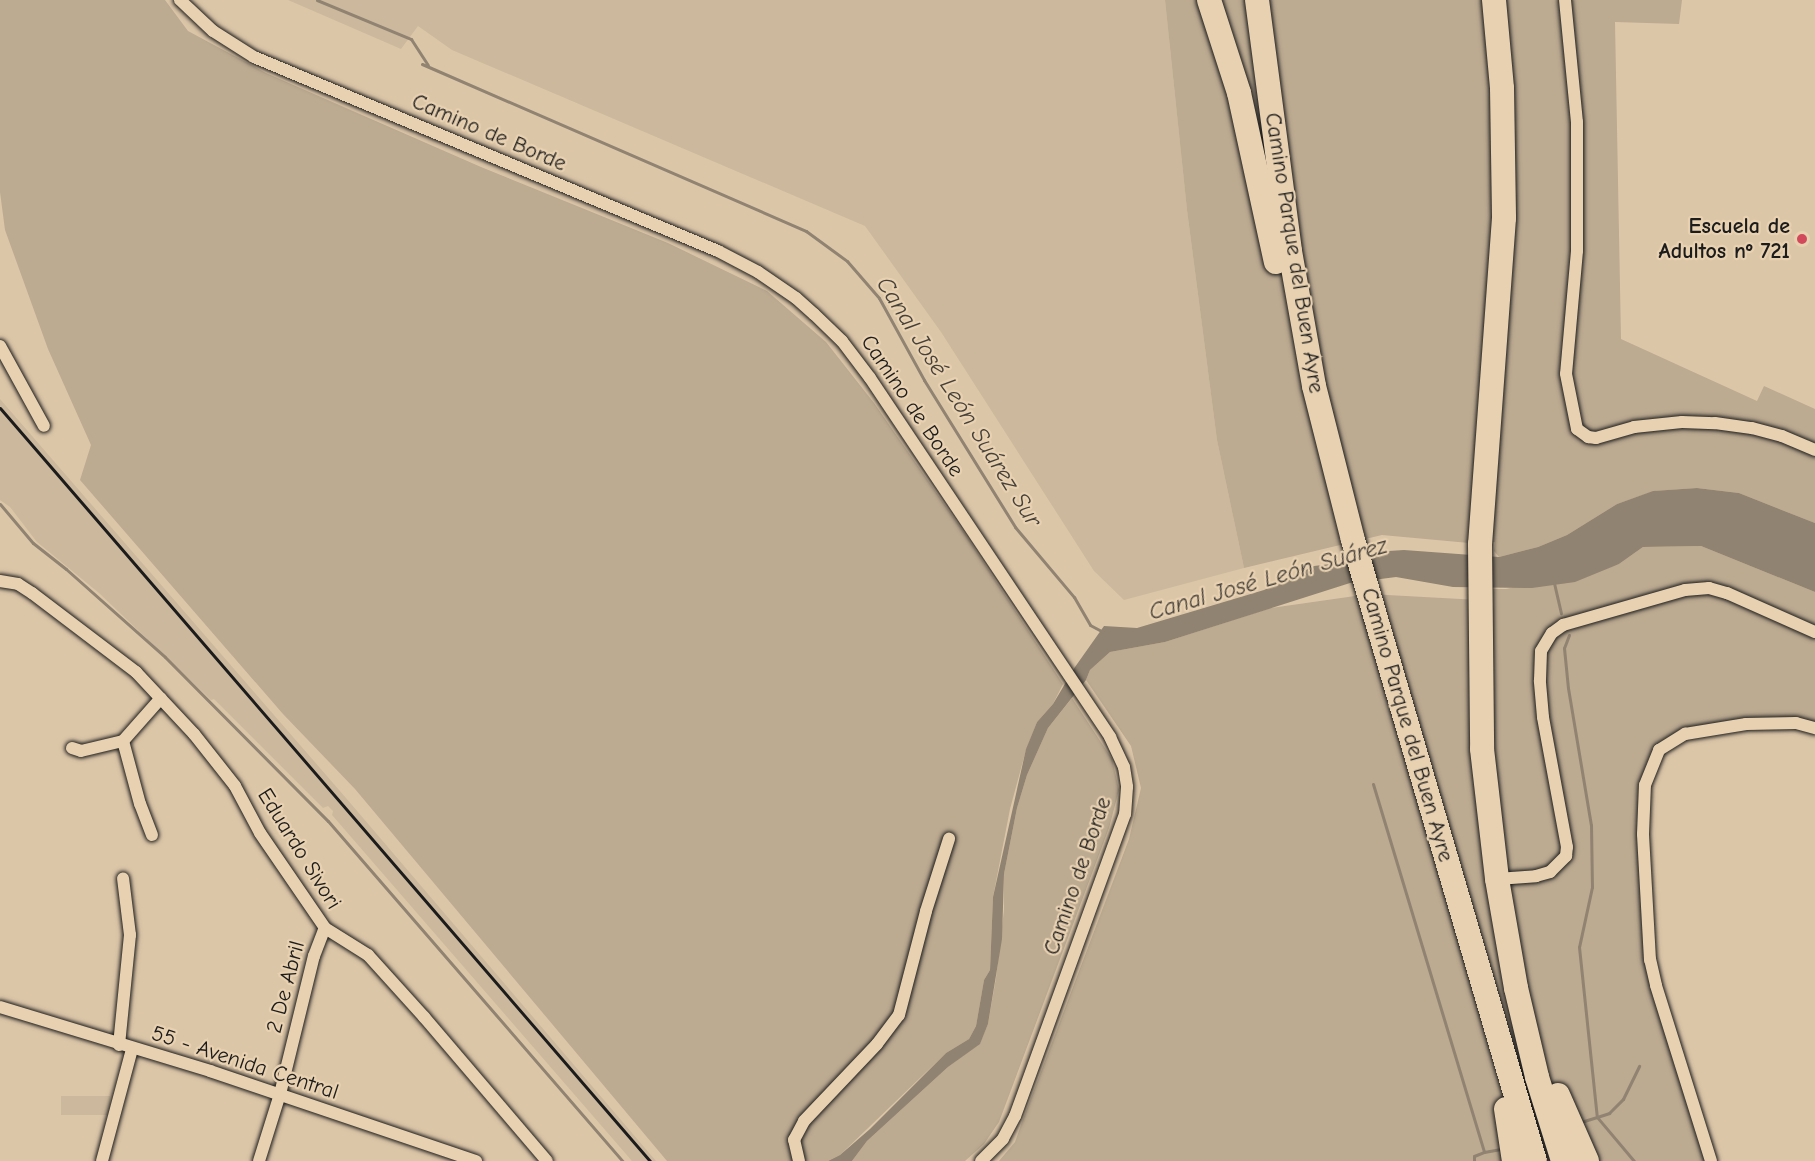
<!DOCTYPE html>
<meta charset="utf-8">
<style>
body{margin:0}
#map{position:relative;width:1815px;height:1161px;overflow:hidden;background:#dcc6a8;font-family:"Comic Neue",sans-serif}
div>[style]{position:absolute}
.built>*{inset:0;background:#ccb89c}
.green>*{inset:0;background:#bcaa91}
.water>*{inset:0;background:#908371}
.stream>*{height:3px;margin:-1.5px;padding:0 1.5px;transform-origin:1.5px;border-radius:1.5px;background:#908371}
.roads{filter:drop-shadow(0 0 2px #1c1c1c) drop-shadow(0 0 2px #1c1c1c)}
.minor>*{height:12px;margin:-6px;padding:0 6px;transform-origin:6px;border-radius:6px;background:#e8d1b1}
.motorway>*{height:24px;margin:-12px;padding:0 12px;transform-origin:12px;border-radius:12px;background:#e8d1b1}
.rail>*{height:3px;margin:-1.5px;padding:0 1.5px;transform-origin:1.5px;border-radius:1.5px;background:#1c1c1c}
.dots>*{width:16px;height:16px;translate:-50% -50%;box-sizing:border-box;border:3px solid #e8d1b1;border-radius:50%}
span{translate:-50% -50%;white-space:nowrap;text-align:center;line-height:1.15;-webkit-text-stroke:4.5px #e8d1b1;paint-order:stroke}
.street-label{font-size:22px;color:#1c1c1c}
.poi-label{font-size:22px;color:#1c1c1c;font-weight:700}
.right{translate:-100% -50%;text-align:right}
.water-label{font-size:24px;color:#45403a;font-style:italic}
</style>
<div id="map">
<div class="built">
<div style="clip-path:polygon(288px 0,1165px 0,1187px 210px,1217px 440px,1244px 568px,1124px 600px,1094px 571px,941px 332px,865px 226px,452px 50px,418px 26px,401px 49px)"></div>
<div style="clip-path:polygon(0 399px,346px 798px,656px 1161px,632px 1161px,332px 815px,333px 811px,328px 806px,323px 808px,214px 699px,211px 700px,99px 593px,37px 542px,10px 507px,0 500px)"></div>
<div style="clip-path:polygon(61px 1096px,110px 1096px,110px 1115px,61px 1115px)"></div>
</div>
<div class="green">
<div style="clip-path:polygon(0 0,165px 0,188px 31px,266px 73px,481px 167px,668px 243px,767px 291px,826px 342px,874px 403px,965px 534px,1063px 684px,1053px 704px,1037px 722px,1026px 750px,1010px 809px,993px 897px,990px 970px,984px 980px,976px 1026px,969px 1039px,946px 1053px,840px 1155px,828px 1161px,667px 1161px,355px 789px,283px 714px,80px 480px,91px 445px,48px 349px,5px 230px,0 192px)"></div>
<div style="clip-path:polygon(1165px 0,1682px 0,1679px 24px,1615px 22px,1621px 339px,1757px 401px,1764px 386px,1815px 409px,1815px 523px,1739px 493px,1697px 488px,1654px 491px,1617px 504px,1567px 535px,1538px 547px,1499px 557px,1494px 551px,1495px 542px,1480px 544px,1382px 535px,1244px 568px,1217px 440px,1187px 210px)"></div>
<div style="clip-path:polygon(1701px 546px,1815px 592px,1815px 728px,1796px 723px,1685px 734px,1659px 750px,1645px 785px,1650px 960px,1711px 1161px,999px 1161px,1015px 1142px,1022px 1122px,1129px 839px,1141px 788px,1131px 746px,1086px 680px,1090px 670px,1110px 652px,1165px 642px,1271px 608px,1369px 594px,1479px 600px,1493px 606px,1493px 589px,1506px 589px,1619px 564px,1643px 547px)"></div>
<div style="clip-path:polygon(1072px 698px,1112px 759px,1119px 790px,1109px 828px,999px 1122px,984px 1144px,965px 1161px,852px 1161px,867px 1141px,948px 1067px,980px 1043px,988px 1024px,996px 978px,1004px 910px,1004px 874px,1017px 808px,1027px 775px,1048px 728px)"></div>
</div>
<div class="water">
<div style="clip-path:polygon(1697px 488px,1739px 493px,1815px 523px,1815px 592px,1701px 546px,1643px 547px,1619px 564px,1575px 582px,1532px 588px,1453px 587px,1396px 577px,1350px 583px,1165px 642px,1110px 652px,1090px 670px,1086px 680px,1048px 728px,1027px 775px,1017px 808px,1004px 874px,1002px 939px,988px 1024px,980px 1044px,948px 1067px,867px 1141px,852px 1161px,828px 1161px,840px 1155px,870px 1129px,946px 1053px,969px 1039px,976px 1026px,984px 980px,990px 970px,993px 897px,1026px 749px,1037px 722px,1053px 704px,1075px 667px,1104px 626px,1137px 628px,1264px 590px,1314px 566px,1339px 563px,1373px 552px,1404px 550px,1499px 557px,1538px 547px,1567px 535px,1617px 504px,1653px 491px)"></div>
</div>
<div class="stream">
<div style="left:317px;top:0;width:102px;rotate:22.5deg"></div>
<div style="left:411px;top:39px;width:31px;rotate:57deg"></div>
<div style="left:422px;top:64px;width:419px;rotate:23.5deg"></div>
<div style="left:806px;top:231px;width:51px;rotate:36.2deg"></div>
<div style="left:847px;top:261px;width:49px;rotate:49.1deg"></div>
<div style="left:879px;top:298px;width:94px;rotate:61.2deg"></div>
<div style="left:924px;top:380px;width:173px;rotate:58.2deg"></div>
<div style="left:1015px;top:527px;width:92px;rotate:49.9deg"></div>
<div style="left:1074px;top:597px;width:32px;rotate:60deg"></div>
<div style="left:1090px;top:625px;width:15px;rotate:28deg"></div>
<div style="left:0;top:504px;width:51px;rotate:49.8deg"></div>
<div style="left:33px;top:543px;width:42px;rotate:38.2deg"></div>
<div style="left:66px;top:569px;width:132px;rotate:41.6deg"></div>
<div style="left:165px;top:657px;width:231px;rotate:45.2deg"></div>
<div style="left:328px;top:821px;width:450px;rotate:49.1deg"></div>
<div style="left:1554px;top:583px;width:31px;rotate:77deg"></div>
<div style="left:1569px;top:635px;width:14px;rotate:111deg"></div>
<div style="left:1564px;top:648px;width:40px;rotate:84.3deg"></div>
<div style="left:1568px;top:688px;width:139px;rotate:80.5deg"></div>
<div style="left:1591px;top:825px;width:62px;rotate:89.1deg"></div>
<div style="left:1592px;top:887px;width:61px;rotate:102.2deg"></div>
<div style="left:1579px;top:947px;width:171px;rotate:84deg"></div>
<div style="left:1597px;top:1117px;width:17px;rotate:163deg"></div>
<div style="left:1373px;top:784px;width:384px;rotate:73.2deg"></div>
<div style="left:1474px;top:1161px;width:5px;rotate:-90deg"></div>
<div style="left:1474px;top:1156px;width:11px;rotate:-22deg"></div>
<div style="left:1484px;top:1152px;width:17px;rotate:-10deg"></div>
<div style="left:1634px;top:1161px;width:57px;rotate:-130.1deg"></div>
<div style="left:1597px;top:1117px;width:13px;rotate:-18deg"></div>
<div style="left:1609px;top:1113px;width:20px;rotate:-45deg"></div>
<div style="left:1623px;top:1099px;width:37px;rotate:-64deg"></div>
</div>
<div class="roads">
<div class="minor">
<div style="left:180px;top:0;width:45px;rotate:43.2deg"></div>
<div style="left:213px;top:31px;width:49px;rotate:32.4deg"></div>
<div style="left:254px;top:57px;width:503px;rotate:22.69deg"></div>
<div style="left:718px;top:251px;width:45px;rotate:27.7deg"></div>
<div style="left:758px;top:272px;width:46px;rotate:34.4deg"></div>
<div style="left:796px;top:298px;width:24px;rotate:42deg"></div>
<div style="left:814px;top:314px;width:39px;rotate:44deg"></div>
<div style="left:842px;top:341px;width:46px;rotate:52.9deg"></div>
<div style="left:870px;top:378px;width:432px;rotate:56.2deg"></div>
<div style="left:1110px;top:737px;width:33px;rotate:65deg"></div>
<div style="left:1124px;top:767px;width:20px;rotate:81deg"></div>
<div style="left:1127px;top:787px;width:27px;rotate:94deg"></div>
<div style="left:1125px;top:814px;width:321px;rotate:110deg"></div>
<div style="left:1015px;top:1116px;width:26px;rotate:118deg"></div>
<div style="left:1003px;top:1139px;width:31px;rotate:135deg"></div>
<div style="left:1565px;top:0;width:123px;rotate:84.4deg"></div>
<div style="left:1577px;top:122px;width:129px;rotate:90deg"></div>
<div style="left:1577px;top:251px;width:123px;rotate:95.1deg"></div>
<div style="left:1566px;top:374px;width:56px;rotate:78.7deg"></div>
<div style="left:1577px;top:429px;width:14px;rotate:36deg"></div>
<div style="left:1588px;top:437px;width:8px;rotate:7deg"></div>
<div style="left:1596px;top:438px;width:40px;rotate:-16deg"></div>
<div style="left:1634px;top:427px;width:48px;rotate:-5.9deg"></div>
<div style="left:1682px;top:422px;width:33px;rotate:2deg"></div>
<div style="left:1715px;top:423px;width:37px;rotate:8deg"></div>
<div style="left:1752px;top:428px;width:31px;rotate:15deg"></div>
<div style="left:1782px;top:436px;width:36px;rotate:23deg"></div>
<div style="left:0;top:346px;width:91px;rotate:61.2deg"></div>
<div style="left:0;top:581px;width:18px;rotate:9deg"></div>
<div style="left:18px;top:584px;width:17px;rotate:33deg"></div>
<div style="left:32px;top:593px;width:131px;rotate:37.2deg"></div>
<div style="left:136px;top:672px;width:85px;rotate:46.9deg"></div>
<div style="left:194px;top:734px;width:66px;rotate:51.7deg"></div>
<div style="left:235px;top:786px;width:53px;rotate:62deg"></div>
<div style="left:260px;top:833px;width:115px;rotate:55.6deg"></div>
<div style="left:325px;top:928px;width:51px;rotate:32.1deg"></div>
<div style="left:368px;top:955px;width:84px;rotate:47.9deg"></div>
<div style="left:424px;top:1017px;width:189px;rotate:49.5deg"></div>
<div style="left:72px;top:748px;width:9px;rotate:18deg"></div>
<div style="left:81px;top:751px;width:43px;rotate:-13.4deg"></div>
<div style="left:152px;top:835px;width:33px;rotate:-111deg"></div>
<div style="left:140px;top:804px;width:65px;rotate:-105.1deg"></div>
<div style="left:123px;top:741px;width:57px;rotate:-48.5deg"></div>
<div style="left:1497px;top:879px;width:39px;rotate:-4deg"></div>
<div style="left:1536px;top:876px;width:15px;rotate:-16deg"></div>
<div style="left:1550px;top:872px;width:23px;rotate:-45deg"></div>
<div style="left:1566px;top:856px;width:9px;rotate:-84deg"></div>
<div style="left:1567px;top:847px;width:132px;rotate:-100.5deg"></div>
<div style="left:1543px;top:717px;width:37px;rotate:-95deg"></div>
<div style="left:1540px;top:680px;width:29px;rotate:-88deg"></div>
<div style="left:1541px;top:651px;width:21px;rotate:-59deg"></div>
<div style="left:1552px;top:633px;width:14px;rotate:-36deg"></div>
<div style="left:1563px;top:625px;width:127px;rotate:-16deg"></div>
<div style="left:1685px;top:590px;width:24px;rotate:-5deg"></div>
<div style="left:1709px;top:588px;width:19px;rotate:16deg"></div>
<div style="left:1727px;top:593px;width:96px;rotate:23.9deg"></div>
<div style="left:0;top:1007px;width:220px;rotate:16.9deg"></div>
<div style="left:210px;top:1071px;width:281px;rotate:18.7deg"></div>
<div style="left:119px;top:1045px;width:111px;rotate:-84.3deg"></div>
<div style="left:130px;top:935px;width:57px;rotate:-97deg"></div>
<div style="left:102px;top:1161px;width:116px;rotate:-75deg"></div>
<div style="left:259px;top:1161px;width:70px;rotate:-72.6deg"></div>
<div style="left:280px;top:1094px;width:142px;rotate:-76.2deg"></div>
<div style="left:314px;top:956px;width:30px;rotate:-69deg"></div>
<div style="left:799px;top:1161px;width:22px;rotate:-103deg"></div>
<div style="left:794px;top:1140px;width:21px;rotate:-62deg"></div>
<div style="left:804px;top:1121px;width:106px;rotate:-46.5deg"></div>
<div style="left:877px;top:1044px;width:36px;rotate:-53deg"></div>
<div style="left:899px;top:1015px;width:107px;rotate:-75.4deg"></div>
<div style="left:926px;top:911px;width:76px;rotate:-72.3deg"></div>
<div style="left:1711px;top:1161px;width:184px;rotate:-107.4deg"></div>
<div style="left:1656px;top:985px;width:26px;rotate:-103deg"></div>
<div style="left:1650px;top:960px;width:126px;rotate:-93.2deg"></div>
<div style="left:1643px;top:834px;width:49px;rotate:-87.7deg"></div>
<div style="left:1645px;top:785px;width:38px;rotate:-68deg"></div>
<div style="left:1659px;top:750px;width:31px;rotate:-32deg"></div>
<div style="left:1685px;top:734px;width:62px;rotate:-9.3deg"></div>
<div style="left:1746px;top:724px;width:50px;rotate:-1.1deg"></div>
<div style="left:1796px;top:723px;width:20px;rotate:15deg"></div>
</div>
<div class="motorway">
<div style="left:1209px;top:0;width:98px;rotate:72.1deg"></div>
<div style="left:1239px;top:93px;width:173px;rotate:77.7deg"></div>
<div style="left:1257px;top:0;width:253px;rotate:82.5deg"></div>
<div style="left:1290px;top:251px;width:137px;rotate:79.9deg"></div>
<div style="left:1314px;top:386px;width:159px;rotate:75.8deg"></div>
<div style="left:1353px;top:540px;width:647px;rotate:73.67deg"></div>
<div style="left:1494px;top:0;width:88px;rotate:84.8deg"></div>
<div style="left:1502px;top:88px;width:130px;rotate:89.1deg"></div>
<div style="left:1504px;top:218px;width:327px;rotate:94.2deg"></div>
<div style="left:1480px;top:544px;width:205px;rotate:89.4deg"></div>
<div style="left:1482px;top:749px;width:131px;rotate:83.4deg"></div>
<div style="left:1497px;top:879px;width:111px;rotate:80.1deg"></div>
<div style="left:1516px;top:988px;width:91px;rotate:76.7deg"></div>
<div style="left:1537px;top:1077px;width:88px;rotate:72.8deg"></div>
<div style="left:1558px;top:1095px;width:72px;rotate:66.3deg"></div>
<div style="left:1506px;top:1109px;width:53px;rotate:81.3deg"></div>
</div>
</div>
<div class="rail">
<div style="left:0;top:408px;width:995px;rotate:49.2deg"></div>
</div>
<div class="dots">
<div style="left:1802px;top:239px;background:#d1495b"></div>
</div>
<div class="street-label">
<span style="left:489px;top:133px;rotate:23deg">Camino de Borde</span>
<span style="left:1294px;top:253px;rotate:81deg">Camino Parque del Buen Ayre</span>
<span style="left:912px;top:406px;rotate:56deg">Camino de Borde</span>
<span style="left:1407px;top:725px;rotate:74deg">Camino Parque del Buen Ayre</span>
<span style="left:299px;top:849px;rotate:58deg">Eduardo Sivori</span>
<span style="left:1078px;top:876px;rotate:-71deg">Camino de Borde</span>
<span style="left:286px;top:987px;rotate:-75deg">2 De Abril</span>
<span style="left:245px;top:1063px;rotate:18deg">55 - Avenida Central</span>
</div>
<div class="poi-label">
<span class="right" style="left:1790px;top:239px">Escuela de<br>Adultos nº 721</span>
</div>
<div class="water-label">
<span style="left:959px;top:402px;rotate:58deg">Canal José León Suárez Sur</span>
<span style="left:1268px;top:579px;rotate:-16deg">Canal José León Suárez</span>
</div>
</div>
